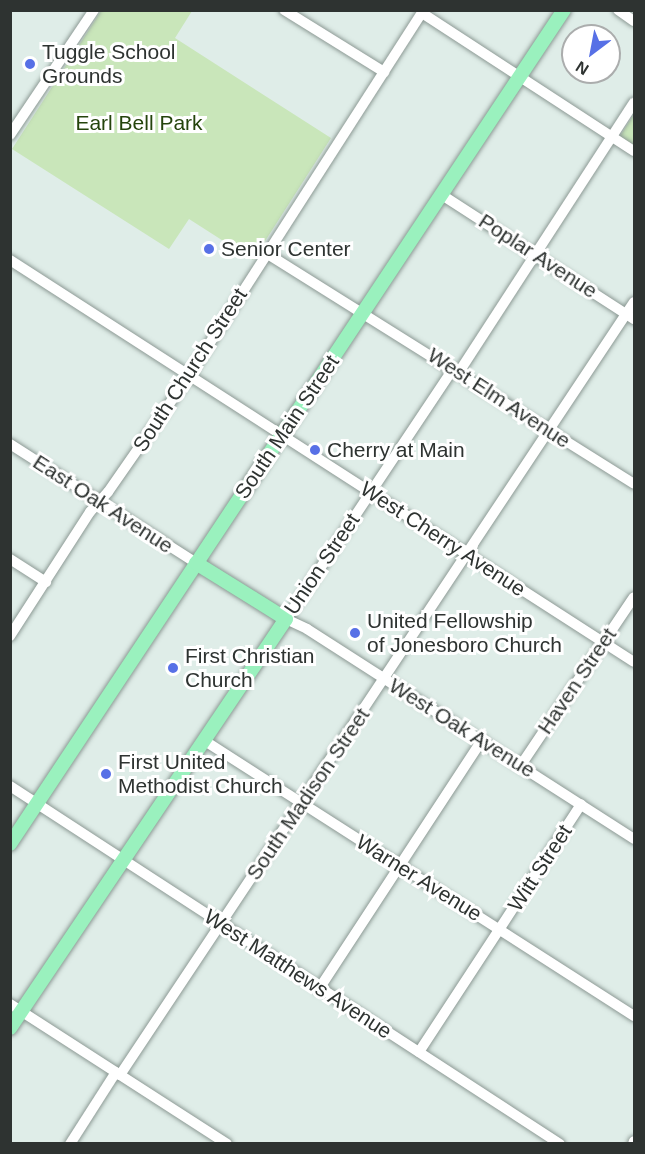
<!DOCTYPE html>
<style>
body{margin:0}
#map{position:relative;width:645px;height:1154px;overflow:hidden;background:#dfede8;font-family:Helvetica,sans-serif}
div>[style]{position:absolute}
.green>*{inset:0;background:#c9e6ba}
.roads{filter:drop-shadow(0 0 2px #8d9a95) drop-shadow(0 0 2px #8d9a95)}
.minor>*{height:10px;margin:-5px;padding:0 5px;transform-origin:5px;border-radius:5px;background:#fff}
.major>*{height:14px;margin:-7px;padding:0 7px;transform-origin:7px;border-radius:7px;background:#9af1be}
.dots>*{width:16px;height:16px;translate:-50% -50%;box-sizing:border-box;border:3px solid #fff;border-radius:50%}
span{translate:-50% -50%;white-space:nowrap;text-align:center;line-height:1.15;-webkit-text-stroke:6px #fff;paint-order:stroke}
.poi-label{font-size:21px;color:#2e3331}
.left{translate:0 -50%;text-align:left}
.park-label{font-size:21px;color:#24440c}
.street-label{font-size:21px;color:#2e3331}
.frame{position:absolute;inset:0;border:12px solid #2e3331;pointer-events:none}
.north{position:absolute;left:561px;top:24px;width:60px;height:60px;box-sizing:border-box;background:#fff;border:2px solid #abadad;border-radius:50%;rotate:212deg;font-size:16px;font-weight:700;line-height:24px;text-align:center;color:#2e3331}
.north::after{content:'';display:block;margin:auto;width:21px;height:27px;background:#5770e6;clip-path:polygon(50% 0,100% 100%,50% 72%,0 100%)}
</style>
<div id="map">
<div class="green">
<div style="clip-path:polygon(101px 11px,192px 11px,175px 38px,331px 138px,253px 260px,189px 219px,169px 249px,12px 149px)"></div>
<div style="clip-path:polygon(634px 114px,634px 146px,620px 136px)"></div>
</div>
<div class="roads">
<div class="minor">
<div style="left:284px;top:10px;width:118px;rotate:31.8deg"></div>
<div style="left:618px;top:10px;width:19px;rotate:35deg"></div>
<div style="left:422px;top:13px;width:253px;rotate:33.1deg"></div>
<div style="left:10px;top:135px;width:151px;rotate:-56.1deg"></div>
<div style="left:442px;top:195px;width:229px;rotate:32.9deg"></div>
<div style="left:266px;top:253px;width:434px;rotate:32.1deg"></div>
<div style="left:10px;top:260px;width:742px;rotate:32.79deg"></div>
<div style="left:453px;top:369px;width:301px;rotate:123.7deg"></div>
<div style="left:286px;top:619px;width:23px;rotate:25deg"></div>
<div style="left:307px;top:629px;width:389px;rotate:32.7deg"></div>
<div style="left:459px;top:372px;width:321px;rotate:-57deg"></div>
<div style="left:10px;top:444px;width:221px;rotate:32.6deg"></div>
<div style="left:10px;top:559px;width:43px;rotate:32.6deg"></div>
<div style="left:10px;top:636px;width:148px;rotate:-57.2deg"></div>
<div style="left:90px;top:512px;width:27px;rotate:-48deg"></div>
<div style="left:108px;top:492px;width:140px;rotate:-55.2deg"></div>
<div style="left:188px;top:377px;width:436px;rotate:-57.3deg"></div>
<div style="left:205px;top:741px;width:510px;rotate:32.66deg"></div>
<div style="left:521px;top:765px;width:202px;rotate:-56.1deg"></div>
<div style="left:10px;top:786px;width:656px;rotate:33.06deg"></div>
<div style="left:319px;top:989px;width:298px;rotate:-56.8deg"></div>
<div style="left:10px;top:1004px;width:258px;rotate:32.8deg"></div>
<div style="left:419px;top:1052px;width:296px;rotate:-56.8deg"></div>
<div style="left:120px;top:1075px;width:928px;rotate:-56.38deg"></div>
<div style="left:70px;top:1144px;width:85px;rotate:-57.4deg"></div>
<div style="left:633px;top:1144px;width:3px;rotate:-72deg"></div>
</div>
<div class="major">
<div style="left:10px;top:844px;width:1001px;rotate:-56.41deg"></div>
<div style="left:10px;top:1028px;width:493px;rotate:-56deg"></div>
<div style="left:286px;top:619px;width:106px;rotate:-148.1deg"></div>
</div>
</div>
<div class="dots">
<div style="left:30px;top:64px;background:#5770e6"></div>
<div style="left:209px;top:249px;background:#5770e6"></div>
<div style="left:315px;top:450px;background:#5770e6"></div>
<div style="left:355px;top:633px;background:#5770e6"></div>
<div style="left:173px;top:668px;background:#5770e6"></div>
<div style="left:106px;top:774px;background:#5770e6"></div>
</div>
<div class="poi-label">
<span class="left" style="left:42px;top:64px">Tuggle School<br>Grounds</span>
<span class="left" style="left:221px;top:249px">Senior Center</span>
<span class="left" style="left:327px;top:450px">Cherry at Main</span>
<span class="left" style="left:367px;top:633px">United Fellowship<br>of Jonesboro Church</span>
<span class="left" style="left:185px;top:668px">First Christian<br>Church</span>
<span class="left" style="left:118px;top:774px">First United<br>Methodist Church</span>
</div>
<div class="park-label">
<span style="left:139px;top:123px">Earl Bell Park</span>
</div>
<div class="street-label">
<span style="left:538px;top:256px;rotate:33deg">Poplar Avenue</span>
<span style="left:190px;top:370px;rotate:-57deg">South Church Street</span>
<span style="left:499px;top:398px;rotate:33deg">West Elm Avenue</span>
<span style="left:287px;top:427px;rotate:-56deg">South Main Street</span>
<span style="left:103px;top:504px;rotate:33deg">East Oak Avenue</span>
<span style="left:443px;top:539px;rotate:33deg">West Cherry Avenue</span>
<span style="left:322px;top:564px;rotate:-56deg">Union Street</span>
<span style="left:577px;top:681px;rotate:-56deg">Haven Street</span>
<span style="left:462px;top:728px;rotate:32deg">West Oak Avenue</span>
<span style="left:308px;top:794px;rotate:-56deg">South Madison Street</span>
<span style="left:540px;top:868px;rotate:-57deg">Witt Street</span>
<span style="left:419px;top:878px;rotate:32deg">Warner Avenue</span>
<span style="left:298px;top:974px;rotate:33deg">West Matthews Avenue</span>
</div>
<div class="frame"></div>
<div class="north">N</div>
</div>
